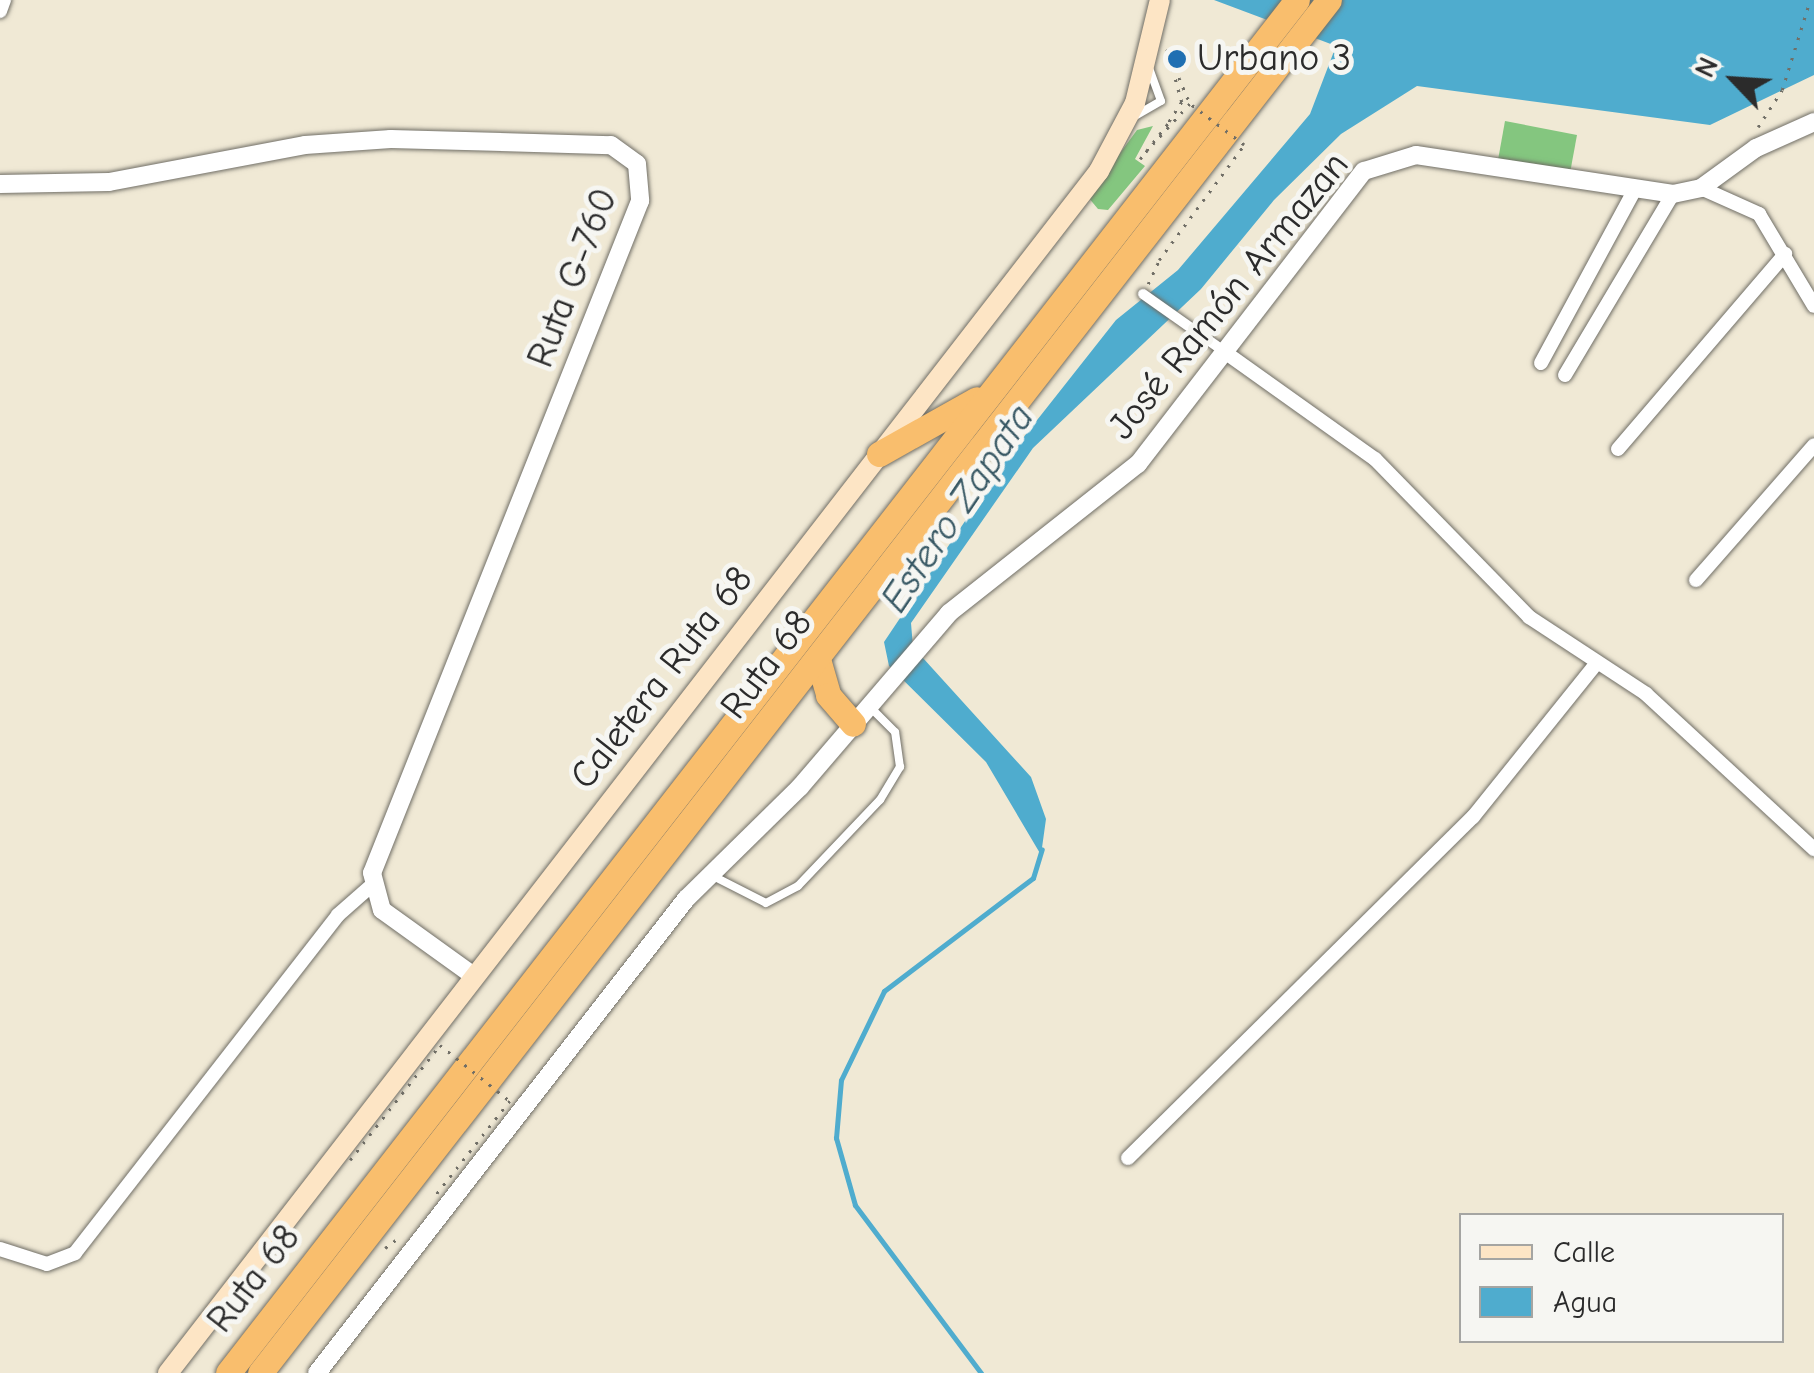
<!DOCTYPE html>
<meta charset="utf-8">
<style>
body{margin:0}
#map{position:relative;width:1814px;height:1373px;overflow:hidden;background:#f0e9d5;font-family:"Comic Neue",sans-serif}
div>[style]{position:absolute}
.green>*{inset:0;background:#84c67f}
.water>*{inset:0;background:#4facce}
.stream>*{height:5px;margin:-2.5px;padding:0 2.5px;transform-origin:2.5px;border-radius:2.5px;background:#4facce}
.path>*{height:2.5px;margin-top:-1.25px;transform-origin:0;background:repeating-linear-gradient(90deg,#706e66 0 2.5px,transparent 0 10.5px)}
.roads{filter:drop-shadow(0 0 2px #706e66) drop-shadow(0 0 2px #706e66)}
.service>*{height:8px;margin:-4px;padding:0 4px;transform-origin:4px;border-radius:4px;background:#fff}
.pedestrian>*{height:10px;margin:-5px;padding:0 5px;transform-origin:5px;border-radius:5px;background:#fff}
.minor>*{height:14px;margin:-7px;padding:0 7px;transform-origin:7px;border-radius:7px;background:#fff}
.tertiary>*{height:18px;margin:-9px;padding:0 9px;transform-origin:9px;border-radius:9px;background:#fff}
.secondary>*{height:20px;margin:-10px;padding:0 10px;transform-origin:10px;border-radius:10px;background:#fde5c5}
.motorway>*{height:25px;margin:-12.5px;padding:0 12.5px;transform-origin:12.5px;border-radius:12.5px;background:#f9be6d}
.path-bridge>*{height:2.5px;margin-top:-1.25px;transform-origin:0;background:repeating-linear-gradient(90deg,#706e66 0 2.5px,transparent 0 10.5px)}
.dots>*{width:28px;height:28px;translate:-50% -50%;box-sizing:border-box;border:5px solid #f6f6f2;border-radius:50%}
span{translate:-50% -50%;white-space:nowrap;text-align:center;line-height:1.15;-webkit-text-stroke:10px #f6f6f2;paint-order:stroke}
.poi-label{font-size:38px;color:#2b2b2b}
.left{translate:0 -50%;text-align:left}
.street-label{font-size:38px;color:#2b2b2b}
.water-label{font-size:40px;color:#385864;font-style:italic}
.legend{position:absolute;left:1459px;top:1213px;width:325px;height:130px;box-sizing:border-box;background:#f6f6f2;border:2px solid #a5a5a2;margin:0;padding:12px 18px;list-style:none;font-size:30px;color:#2b2b2b}
.legend li{display:flex;align-items:center;gap:20px;height:50px}
.legend b{width:50px;border:2px solid #a5a5a2}
.north{position:absolute;left:1684px;top:30px;width:100px;height:100px;-webkit-text-stroke:8px #f6f6f2;paint-order:stroke;rotate:295deg;font-size:28px;font-weight:700;line-height:40px;text-align:center;color:#2b2b2b}
.north::after{content:'';display:block;margin:auto;width:35px;height:45px;background:#2b2b2b;clip-path:polygon(50% 0,100% 100%,50% 72%,0 100%)}
</style>
<div id="map">
<div class="green">
<div style="clip-path:polygon(1505px 121px,1577px 135px,1570px 173px,1498px 160px)"></div>
<div style="clip-path:polygon(1153px 126px,1135px 159px,1145px 166px,1108px 210px,1098px 209px,1088px 197px,1137px 130px)"></div>
</div>
<div class="water">
<div style="clip-path:polygon(1214px 0,1814px 0,1814px 75px,1710px 125px,1417px 86px,1341px 134px,1274px 200px,1201px 289px,1033px 448px,911px 623px,913px 647px,1031px 777px,1046px 819px,1041px 855px,986px 762px,889px 666px,884px 642px,1008px 457px,1116px 320px,1178px 270px,1310px 114px,1336px 46px)"></div>
</div>
<div class="stream">
<div style="left:981px;top:1373px;width:210px;rotate:-126.9deg"></div>
<div style="left:855px;top:1205px;width:70px;rotate:-105.8deg"></div>
<div style="left:836px;top:1138px;width:58px;rotate:-85.1deg"></div>
<div style="left:841px;top:1080px;width:99px;rotate:-64.2deg"></div>
<div style="left:884px;top:991px;width:187px;rotate:-37.2deg"></div>
<div style="left:1033px;top:878px;width:30px;rotate:-73deg"></div>
</div>
<div class="path">
<div style="left:1167px;top:49px;width:55px;rotate:74.2deg"></div>
<div style="left:1182px;top:102px;width:24px;rotate:123deg"></div>
<div style="left:1175px;top:68px;width:38px;rotate:67deg"></div>
<div style="left:1758px;top:127px;width:44px;rotate:-57deg"></div>
<div style="left:1782px;top:90px;width:94px;rotate:-72.7deg"></div>
<div style="left:1148px;top:284px;width:26px;rotate:-65deg"></div>
<div style="left:385px;top:1248px;width:20px;rotate:-37deg"></div>
</div>
<div class="roads">
<div class="service">
<div style="left:1128px;top:120px;width:38px;rotate:-30deg"></div>
<div style="left:1161px;top:101px;width:37px;rotate:-110deg"></div>
<div style="left:713px;top:876px;width:59px;rotate:27deg"></div>
<div style="left:766px;top:903px;width:36px;rotate:-28deg"></div>
<div style="left:798px;top:886px;width:119px;rotate:-46.4deg"></div>
<div style="left:880px;top:800px;width:39px;rotate:-59deg"></div>
<div style="left:900px;top:767px;width:35px;rotate:-98deg"></div>
<div style="left:895px;top:732px;width:37px;rotate:-135deg"></div>
</div>
<div class="pedestrian">
<div style="left:1143px;top:294px;width:104px;rotate:35.2deg"></div>
</div>
<div class="minor">
<div style="left:0;top:11px;width:12px;rotate:-70deg"></div>
<div style="left:1701px;top:188px;width:64px;rotate:24.1deg"></div>
<div style="left:1759px;top:214px;width:107px;rotate:59.1deg"></div>
<div style="left:1229px;top:355px;width:179px;rotate:35.5deg"></div>
<div style="left:1375px;top:459px;width:221px;rotate:45.7deg"></div>
<div style="left:1529px;top:617px;width:140px;rotate:33.3deg"></div>
<div style="left:1646px;top:694px;width:229px;rotate:42.7deg"></div>
<div style="left:1541px;top:363px;width:196px;rotate:-61.6deg"></div>
<div style="left:1565px;top:375px;width:211px;rotate:-59.2deg"></div>
<div style="left:1618px;top:449px;width:257px;rotate:-49.4deg"></div>
<div style="left:1696px;top:580px;width:179px;rotate:-48.8deg"></div>
<div style="left:1128px;top:1158px;width:485px;rotate:-44.7deg"></div>
<div style="left:1473px;top:817px;width:198px;rotate:-51.2deg"></div>
<div style="left:0;top:1249px;width:49px;rotate:17.7deg"></div>
<div style="left:47px;top:1264px;width:30px;rotate:-21deg"></div>
<div style="left:75px;top:1253px;width:428px;rotate:-52.1deg"></div>
<div style="left:338px;top:915px;width:44px;rotate:-41.3deg"></div>
</div>
<div class="tertiary">
<div style="left:0;top:184px;width:109px;rotate:-1.1deg"></div>
<div style="left:109px;top:182px;width:199px;rotate:-10.7deg"></div>
<div style="left:305px;top:145px;width:86px;rotate:-4deg"></div>
<div style="left:391px;top:139px;width:220px;rotate:1.6deg"></div>
<div style="left:611px;top:145px;width:32px;rotate:36deg"></div>
<div style="left:637px;top:164px;width:37px;rotate:85deg"></div>
<div style="left:640px;top:201px;width:723px;rotate:111.74deg"></div>
<div style="left:372px;top:873px;width:38px;rotate:75deg"></div>
<div style="left:382px;top:910px;width:113px;rotate:35.7deg"></div>
<div style="left:317px;top:1373px;width:601px;rotate:-52.1deg"></div>
<div style="left:686px;top:899px;width:160px;rotate:-44.5deg"></div>
<div style="left:800px;top:787px;width:229px;rotate:-49.4deg"></div>
<div style="left:949px;top:613px;width:241px;rotate:-38.3deg"></div>
<div style="left:1138px;top:464px;width:370px;rotate:-52.4deg"></div>
<div style="left:1364px;top:171px;width:54px;rotate:-17.1deg"></div>
<div style="left:1416px;top:155px;width:260px;rotate:8.6deg"></div>
<div style="left:1673px;top:194px;width:29px;rotate:-12deg"></div>
<div style="left:1701px;top:188px;width:68px;rotate:-36deg"></div>
<div style="left:1756px;top:148px;width:64px;rotate:-24.1deg"></div>
</div>
<div class="secondary">
<div style="left:168px;top:1373px;width:1520px;rotate:-52.24deg"></div>
<div style="left:1099px;top:171px;width:77px;rotate:-62.1deg"></div>
<div style="left:1135px;top:103px;width:106px;rotate:-76.4deg"></div>
</div>
<div class="motorway">
<div style="left:879px;top:454px;width:112px;rotate:-29.3deg"></div>
<div style="left:818px;top:659px;width:37px;rotate:74deg"></div>
<div style="left:828px;top:695px;width:38px;rotate:49deg"></div>
<div style="left:228px;top:1373px;width:1740px;rotate:-52.1deg"></div>
<div style="left:260px;top:1373px;width:1740px;rotate:-52.1deg"></div>
</div>
</div>
<div class="path-bridge">
<div style="left:1159px;top:260px;width:143px;rotate:-53.5deg"></div>
<div style="left:1244px;top:145px;width:68px;rotate:-142.8deg"></div>
<div style="left:1190px;top:104px;width:74px;rotate:132.3deg"></div>
<div style="left:1140px;top:159px;width:47px;rotate:-51.9deg"></div>
<div style="left:350px;top:1160px;width:146px;rotate:-52deg"></div>
<div style="left:440px;top:1045px;width:90px;rotate:38.7deg"></div>
<div style="left:510px;top:1101px;width:125px;rotate:128.2deg"></div>
</div>
<div class="dots">
<div style="left:1177px;top:59px;background:#1f6fb2"></div>
</div>
<div class="poi-label">
<span class="left" style="left:1197px;top:59px">Urbano 3</span>
</div>
<div class="street-label">
<span style="left:573px;top:278px;rotate:-69deg">Ruta G-760</span>
<span style="left:1229px;top:296px;rotate:-51deg">José Ramón Armazan</span>
<span style="left:767px;top:665px;rotate:-53deg">Ruta 68</span>
<span style="left:662px;top:678px;rotate:-52deg">Caletera Ruta 68</span>
<span style="left:254px;top:1279px;rotate:-52deg">Ruta 68</span>
</div>
<div class="water-label">
<span style="left:957px;top:508px;rotate:-56deg">Estero Zapata</span>
</div>
<ul class="legend">
<li><b style="height:12px;background:#fde5c5"></b>Calle</li>
<li><b style="height:28px;background:#4facce"></b>Agua</li>
</ul>
<div class="north">N</div>
</div>
